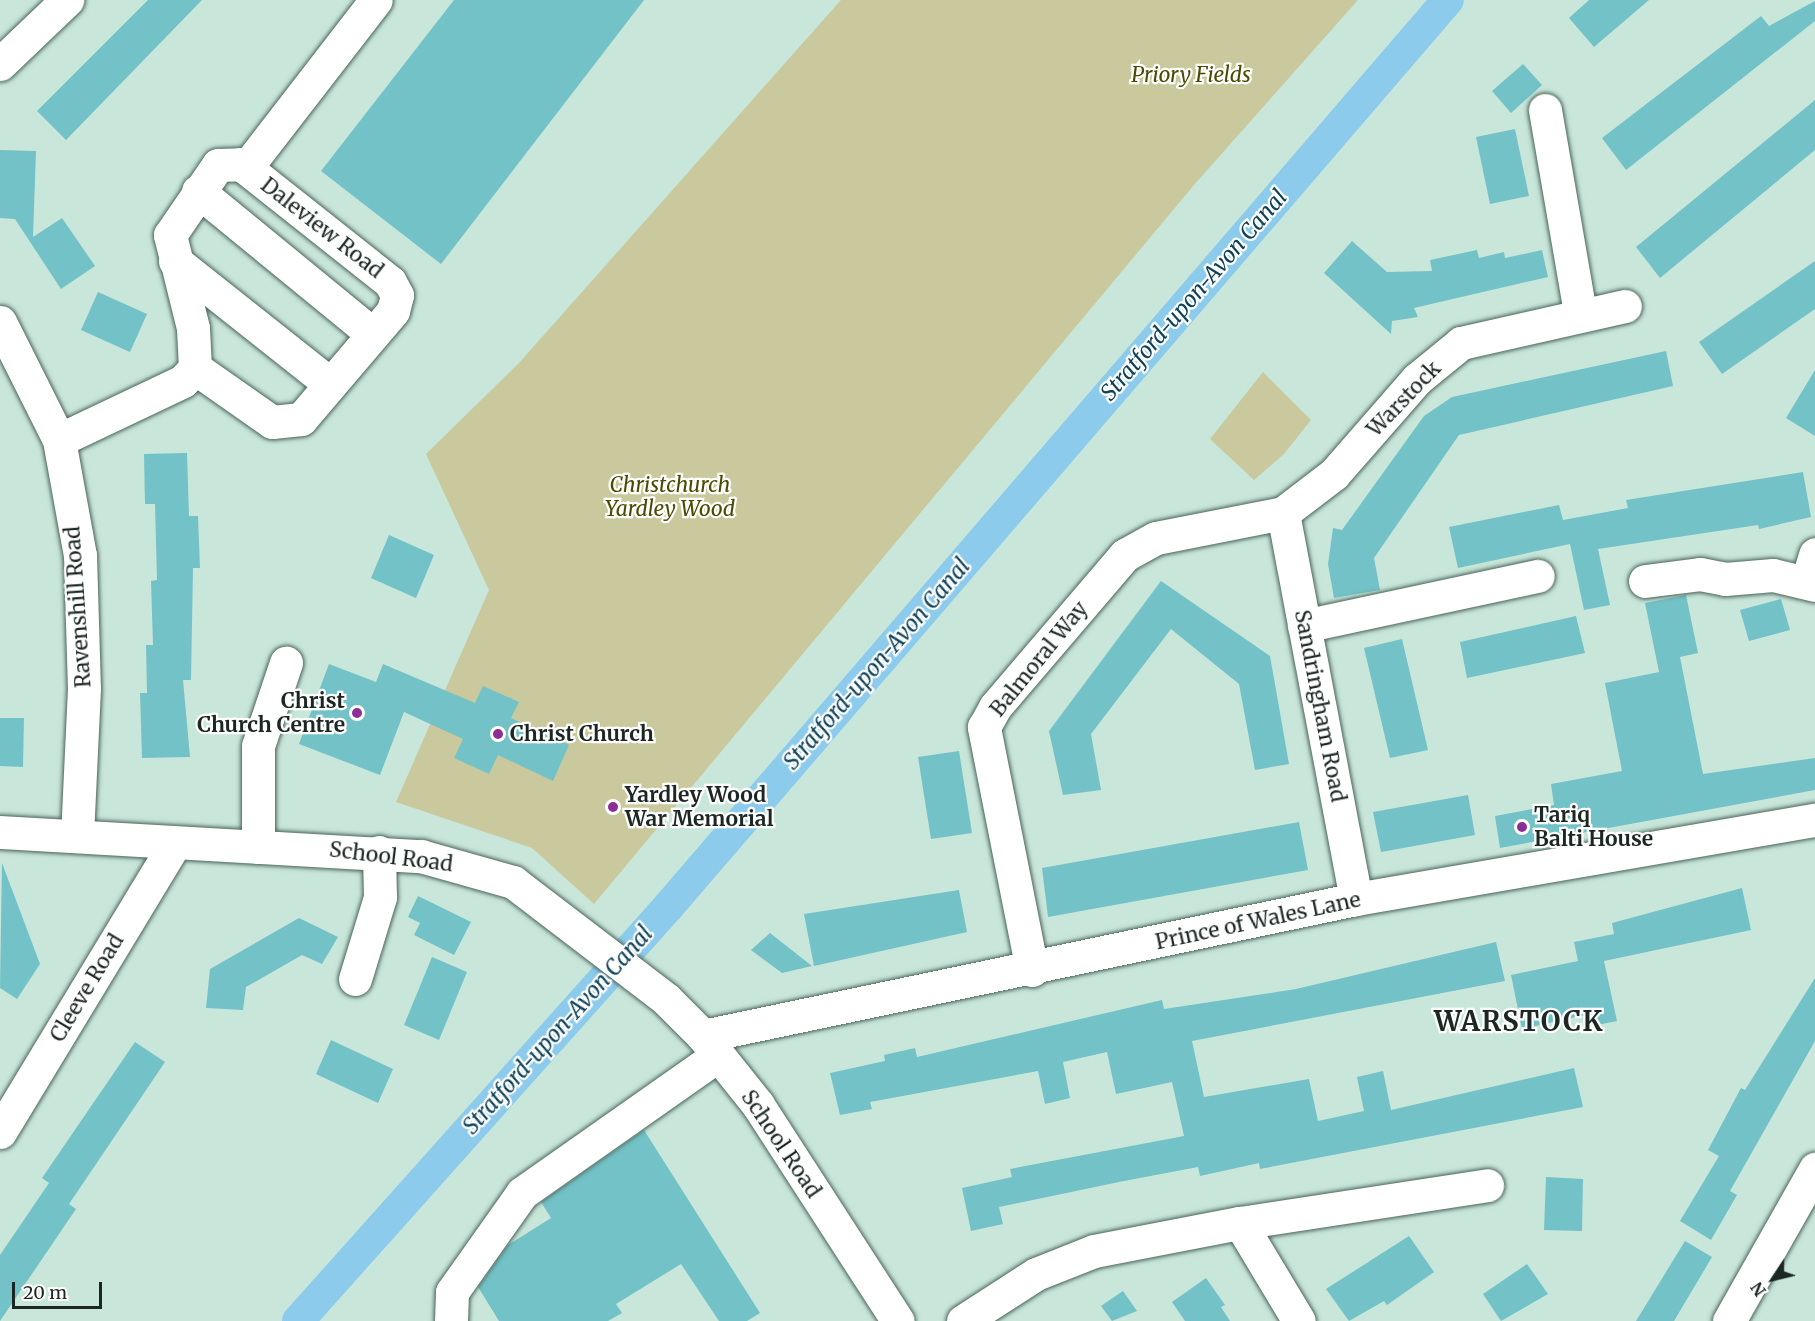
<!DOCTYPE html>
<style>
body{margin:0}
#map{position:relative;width:1815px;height:1321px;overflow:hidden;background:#c9e6da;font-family:Merriweather,serif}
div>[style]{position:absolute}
.green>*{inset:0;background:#c9c99d}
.canal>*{height:32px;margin:-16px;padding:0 16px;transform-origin:16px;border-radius:16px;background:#8dcbec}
.building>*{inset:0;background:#73c2c7}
.roads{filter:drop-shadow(0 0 2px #4a645a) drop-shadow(0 0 2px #4a645a)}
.minor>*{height:33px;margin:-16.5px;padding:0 16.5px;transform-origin:16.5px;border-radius:16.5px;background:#fff}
.dots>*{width:16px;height:16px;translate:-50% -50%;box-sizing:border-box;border:3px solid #fff;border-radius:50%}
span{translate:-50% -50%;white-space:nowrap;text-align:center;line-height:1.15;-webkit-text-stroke:4.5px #fff;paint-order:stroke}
.park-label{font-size:21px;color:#4c4a00;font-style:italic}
.street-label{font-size:21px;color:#1c2723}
.poi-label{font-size:21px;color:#1c2723;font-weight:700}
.right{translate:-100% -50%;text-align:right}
.left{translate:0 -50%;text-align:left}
.water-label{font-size:22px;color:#0d4258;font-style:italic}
.district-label{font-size:27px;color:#1c2723;font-weight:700;letter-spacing:1.5px}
.north{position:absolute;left:1743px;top:1249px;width:60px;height:60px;-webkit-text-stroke:4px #fff;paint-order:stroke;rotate:235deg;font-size:16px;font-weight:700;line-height:24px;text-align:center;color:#1c2723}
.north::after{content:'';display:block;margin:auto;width:21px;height:27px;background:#1c2723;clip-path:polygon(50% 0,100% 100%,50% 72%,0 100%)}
.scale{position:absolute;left:12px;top:1282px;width:90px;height:27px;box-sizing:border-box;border:3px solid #1c2723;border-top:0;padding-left:8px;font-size:18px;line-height:21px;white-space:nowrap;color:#1c2723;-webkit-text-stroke:4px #fff;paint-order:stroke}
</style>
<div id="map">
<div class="green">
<div style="clip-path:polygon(841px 0,1358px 0,1194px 185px,594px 904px,532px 848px,396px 802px,489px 590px,426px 454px,519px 363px)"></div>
<div style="clip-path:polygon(1263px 372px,1311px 420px,1284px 454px,1254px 480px,1210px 439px)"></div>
</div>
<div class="canal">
<div style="left:298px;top:1321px;width:555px;rotate:-48.21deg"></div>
<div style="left:668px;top:907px;width:1196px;rotate:-49.31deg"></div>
</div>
<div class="building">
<div style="clip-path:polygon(148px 0,202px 0,66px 140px,37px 111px)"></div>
<div style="clip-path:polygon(454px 0,644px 0,441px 264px,321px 171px)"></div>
<div style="clip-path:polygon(1589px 0,1649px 0,1594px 47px,1569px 18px)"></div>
<div style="clip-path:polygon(1815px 1px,1815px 21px,1626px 170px,1602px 138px,1761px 16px,1769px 26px)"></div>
<div style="clip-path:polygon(1523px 64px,1542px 85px,1511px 113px,1492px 91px)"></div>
<div style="clip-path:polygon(1815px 100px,1815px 150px,1660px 278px,1636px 247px)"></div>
<div style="clip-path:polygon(1515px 129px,1529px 196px,1490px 204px,1476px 137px)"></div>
<div style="clip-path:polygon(0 150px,36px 151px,33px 237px,62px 218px,95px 266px,61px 289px,15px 219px,0 218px)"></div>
<div style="clip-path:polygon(1352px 241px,1387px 272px,1432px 271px,1430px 260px,1477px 250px,1479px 258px,1504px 252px,1505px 258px,1542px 250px,1548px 277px,1414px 308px,1418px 317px,1392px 321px,1391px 334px,1324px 273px)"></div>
<div style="clip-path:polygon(1815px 261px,1815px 309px,1722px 374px,1699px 342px)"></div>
<div style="clip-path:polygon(98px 292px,147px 314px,130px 352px,81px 330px)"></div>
<div style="clip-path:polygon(1666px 351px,1673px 386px,1459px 435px,1374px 558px,1380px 590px,1334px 598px,1328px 564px,1333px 528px,1342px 530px,1424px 416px,1452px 397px)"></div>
<div style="clip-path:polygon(1815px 370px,1815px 436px,1786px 418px)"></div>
<div style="clip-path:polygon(187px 453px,189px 516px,198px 516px,200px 568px,193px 568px,191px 680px,183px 680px,190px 757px,142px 758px,140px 693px,147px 693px,146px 645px,153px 645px,151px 581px,157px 580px,155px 504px,145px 504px,144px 454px)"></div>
<div style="clip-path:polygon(1803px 472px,1811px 517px,1759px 529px,1758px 525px,1598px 549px,1610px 605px,1584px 610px,1570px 544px,1458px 568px,1449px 527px,1559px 505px,1563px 520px,1628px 508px,1626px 500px)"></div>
<div style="clip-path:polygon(389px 535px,434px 555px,416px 598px,371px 578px)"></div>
<div style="clip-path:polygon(1161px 581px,1270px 656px,1289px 764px,1255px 770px,1239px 684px,1171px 629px,1091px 734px,1101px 790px,1063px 795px,1049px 731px)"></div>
<div style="clip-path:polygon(1686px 595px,1698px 653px,1680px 657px,1703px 774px,1815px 758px,1815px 790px,1500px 848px,1495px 816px,1554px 805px,1551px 784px,1622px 771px,1605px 683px,1659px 672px,1645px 603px)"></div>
<div style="clip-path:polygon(1781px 599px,1790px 630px,1749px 641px,1740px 610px)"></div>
<div style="clip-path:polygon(1576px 616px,1585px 653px,1467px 678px,1460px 642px)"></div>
<div style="clip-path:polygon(1402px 639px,1428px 750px,1390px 758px,1364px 648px)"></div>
<div style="clip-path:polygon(329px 664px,376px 682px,383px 664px,475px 703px,483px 686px,519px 702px,511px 718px,569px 745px,553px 781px,498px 755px,489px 774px,454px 758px,463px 739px,404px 712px,380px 775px,299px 744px)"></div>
<div style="clip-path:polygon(0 718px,24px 718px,23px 767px,0 766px)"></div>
<div style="clip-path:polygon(959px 751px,972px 833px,931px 839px,918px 757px)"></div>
<div style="clip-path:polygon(1468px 795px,1475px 835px,1381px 852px,1373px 812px)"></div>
<div style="clip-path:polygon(1299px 822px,1308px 870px,1048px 917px,1042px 868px)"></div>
<div style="clip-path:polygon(2px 863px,40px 964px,17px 999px,0 988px)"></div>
<div style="clip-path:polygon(1742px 888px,1751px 930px,1604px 961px,1617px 1021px,1592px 1026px,1589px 1014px,1522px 1029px,1511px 975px,1578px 961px,1574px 942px,1614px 934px,1612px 923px)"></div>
<div style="clip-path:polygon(959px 890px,967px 932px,814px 966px,804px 914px)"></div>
<div style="clip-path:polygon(418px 896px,471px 922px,454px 955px,414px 935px,420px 923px,408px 917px)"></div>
<div style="clip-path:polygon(299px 918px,338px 937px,322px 964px,302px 955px,246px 987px,243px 1010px,206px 1008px,210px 969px)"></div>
<div style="clip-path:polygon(770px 933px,812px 966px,782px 973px,751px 950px)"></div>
<div style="clip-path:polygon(1496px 942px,1505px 981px,1192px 1041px,1204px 1097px,1309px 1079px,1318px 1121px,1364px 1111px,1357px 1077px,1383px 1071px,1391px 1110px,1574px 1068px,1583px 1107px,1260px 1169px,1259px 1163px,1200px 1176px,1198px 1167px,1124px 1181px,999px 1207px,1003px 1224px,971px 1231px,962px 1188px,1012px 1177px,1010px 1169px,1184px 1136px,1172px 1082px,1116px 1094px,1107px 1052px,1063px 1062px,1070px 1098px,1045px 1104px,1038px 1071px,870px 1102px,872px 1109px,840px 1115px,830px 1073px,885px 1061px,884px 1055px,915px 1048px,917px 1057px,1162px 1000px,1164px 1009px,1296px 989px)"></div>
<div style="clip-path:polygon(432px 957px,467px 972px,439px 1040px,404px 1025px)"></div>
<div style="clip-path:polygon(1815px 978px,1815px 1041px,1730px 1191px,1737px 1195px,1711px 1240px,1680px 1221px,1719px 1156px,1708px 1150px,1741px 1088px,1745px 1090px)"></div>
<div style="clip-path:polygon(331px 1040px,393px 1069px,378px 1103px,316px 1074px)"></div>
<div style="clip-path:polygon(135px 1042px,165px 1062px,69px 1204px,76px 1209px,0 1321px,0 1255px,49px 1183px,42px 1178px)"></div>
<div style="clip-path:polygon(644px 1130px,760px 1313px,747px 1321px,719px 1321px,681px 1264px,616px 1304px,622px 1313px,608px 1321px,499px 1321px,478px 1287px,508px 1245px,551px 1218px,541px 1202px)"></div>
<div style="clip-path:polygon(1546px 1177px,1583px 1179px,1582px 1231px,1544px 1230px)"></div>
<div style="clip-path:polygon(1409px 1236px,1434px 1272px,1387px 1305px,1384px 1301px,1349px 1321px,1326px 1289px)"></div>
<div style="clip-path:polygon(1685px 1241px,1712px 1257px,1674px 1321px,1636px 1321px)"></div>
<div style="clip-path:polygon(1527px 1264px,1548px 1294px,1501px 1321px,1483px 1294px)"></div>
<div style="clip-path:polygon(1206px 1278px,1225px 1305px,1221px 1307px,1230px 1321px,1185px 1321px,1172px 1302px)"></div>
<div style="clip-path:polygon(1123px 1291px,1137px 1311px,1112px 1321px,1101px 1306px)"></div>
</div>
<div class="roads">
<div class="minor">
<div style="left:0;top:64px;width:93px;rotate:-43.7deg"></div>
<div style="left:1545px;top:110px;width:206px;rotate:80.2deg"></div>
<div style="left:246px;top:168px;width:212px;rotate:-52.3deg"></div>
<div style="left:198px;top:191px;width:226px;rotate:39.3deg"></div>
<div style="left:175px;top:261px;width:198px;rotate:38.4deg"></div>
<div style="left:0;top:322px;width:132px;rotate:63.4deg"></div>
<div style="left:59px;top:440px;width:117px;rotate:79.7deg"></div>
<div style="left:80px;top:555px;width:133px;rotate:88.3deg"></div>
<div style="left:84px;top:688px;width:147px;rotate:92.7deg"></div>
<div style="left:59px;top:440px;width:137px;rotate:-25.4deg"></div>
<div style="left:183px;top:381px;width:18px;rotate:-47deg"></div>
<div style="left:195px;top:368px;width:40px;rotate:-92.9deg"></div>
<div style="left:193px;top:328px;width:96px;rotate:-103.9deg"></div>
<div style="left:170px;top:235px;width:85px;rotate:-55.6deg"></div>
<div style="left:218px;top:165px;width:23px;rotate:-2deg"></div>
<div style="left:241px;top:164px;width:190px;rotate:38.4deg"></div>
<div style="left:390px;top:282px;width:15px;rotate:62deg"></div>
<div style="left:397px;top:295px;width:16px;rotate:104deg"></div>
<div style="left:393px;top:311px;width:142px;rotate:130.4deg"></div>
<div style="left:301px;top:419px;width:29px;rotate:174deg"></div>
<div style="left:272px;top:422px;width:94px;rotate:-145deg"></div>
<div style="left:1283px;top:513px;width:393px;rotate:79.3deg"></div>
<div style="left:1645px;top:581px;width:55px;rotate:-7.3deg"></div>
<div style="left:1700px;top:574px;width:25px;rotate:11deg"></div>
<div style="left:1725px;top:579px;width:48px;rotate:-4.8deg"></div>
<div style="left:1773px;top:575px;width:43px;rotate:13.4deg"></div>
<div style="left:1807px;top:581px;width:28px;rotate:-73deg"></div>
<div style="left:1304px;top:626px;width:239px;rotate:-12.1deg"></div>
<div style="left:0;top:832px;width:422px;rotate:3.3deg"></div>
<div style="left:421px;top:856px;width:96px;rotate:15.8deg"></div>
<div style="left:513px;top:882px;width:193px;rotate:37.4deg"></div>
<div style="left:666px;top:999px;width:52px;rotate:45deg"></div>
<div style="left:703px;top:1036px;width:88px;rotate:51.4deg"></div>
<div style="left:758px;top:1105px;width:257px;rotate:57.1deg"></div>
<div style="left:258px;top:847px;width:101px;rotate:-90deg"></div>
<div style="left:258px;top:746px;width:88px;rotate:-71.4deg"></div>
<div style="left:1032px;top:970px;width:248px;rotate:-101.2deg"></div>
<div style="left:984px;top:727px;width:23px;rotate:-61deg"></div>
<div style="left:995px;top:707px;width:200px;rotate:-49.5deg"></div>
<div style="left:1125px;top:555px;width:35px;rotate:-29deg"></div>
<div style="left:1156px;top:538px;width:129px;rotate:-11.1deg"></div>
<div style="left:1283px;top:513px;width:64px;rotate:-37.4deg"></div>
<div style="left:1334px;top:474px;width:126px;rotate:-48.9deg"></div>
<div style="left:1417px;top:379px;width:57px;rotate:-39.3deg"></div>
<div style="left:1461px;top:343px;width:168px;rotate:-12.7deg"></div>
<div style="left:355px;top:979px;width:86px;rotate:-73deg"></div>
<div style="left:380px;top:897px;width:45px;rotate:-91.3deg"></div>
<div style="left:703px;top:1036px;width:667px;rotate:-11.85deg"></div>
<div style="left:1356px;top:899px;width:466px;rotate:-9.8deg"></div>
<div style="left:0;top:1132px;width:336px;rotate:-58.8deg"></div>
<div style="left:1240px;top:1223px;width:250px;rotate:-8.7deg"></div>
<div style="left:451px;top:1321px;width:29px;rotate:-88deg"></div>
<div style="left:452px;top:1292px;width:121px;rotate:-54.7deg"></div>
<div style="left:522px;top:1193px;width:240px;rotate:-35.1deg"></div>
<div style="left:963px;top:1321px;width:87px;rotate:-32.8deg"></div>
<div style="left:1036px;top:1274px;width:62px;rotate:-21.6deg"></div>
<div style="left:1094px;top:1251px;width:149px;rotate:-10.9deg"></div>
<div style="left:1240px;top:1223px;width:114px;rotate:59deg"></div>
<div style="left:1729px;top:1321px;width:175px;rotate:-60.5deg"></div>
</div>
</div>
<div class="dots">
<div style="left:357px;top:713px;background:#8d2e97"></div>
<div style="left:498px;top:734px;background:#8d2e97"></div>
<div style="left:613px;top:807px;background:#8d2e97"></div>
<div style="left:1522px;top:827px;background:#8d2e97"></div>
</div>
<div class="park-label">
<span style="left:1191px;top:75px">Priory Fields</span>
<span style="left:670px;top:497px">Christchurch<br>Yardley Wood</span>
</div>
<div class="street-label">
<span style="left:322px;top:228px;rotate:38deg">Daleview Road</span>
<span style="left:1404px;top:399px;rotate:-46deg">Warstock</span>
<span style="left:78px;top:607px;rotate:-94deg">Ravenshill Road</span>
<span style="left:1039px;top:659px;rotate:-51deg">Balmoral Way</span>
<span style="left:1320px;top:706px;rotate:79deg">Sandringham Road</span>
<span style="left:391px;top:857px;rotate:7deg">School Road</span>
<span style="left:1258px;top:921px;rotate:-12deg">Prince of Wales Lane</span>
<span style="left:87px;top:988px;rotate:-59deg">Cleeve Road</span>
<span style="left:781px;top:1144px;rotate:56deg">School Road</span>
</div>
<div class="poi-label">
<span class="right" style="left:345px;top:713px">Christ<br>Church Centre</span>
<span class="left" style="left:510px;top:734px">Christ Church</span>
<span class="left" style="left:625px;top:807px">Yardley Wood<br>War Memorial</span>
<span class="left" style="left:1534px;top:827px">Tariq<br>Balti House</span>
</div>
<div class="water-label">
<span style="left:1194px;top:295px;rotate:-49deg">Stratford-upon-Avon Canal</span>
<span style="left:877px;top:664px;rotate:-49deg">Stratford-upon-Avon Canal</span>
<span style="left:558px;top:1030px;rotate:-48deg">Stratford-upon-Avon Canal</span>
</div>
<div class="district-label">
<span style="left:1519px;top:1022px">WARSTOCK</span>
</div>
<div class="north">N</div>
<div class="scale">20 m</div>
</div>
